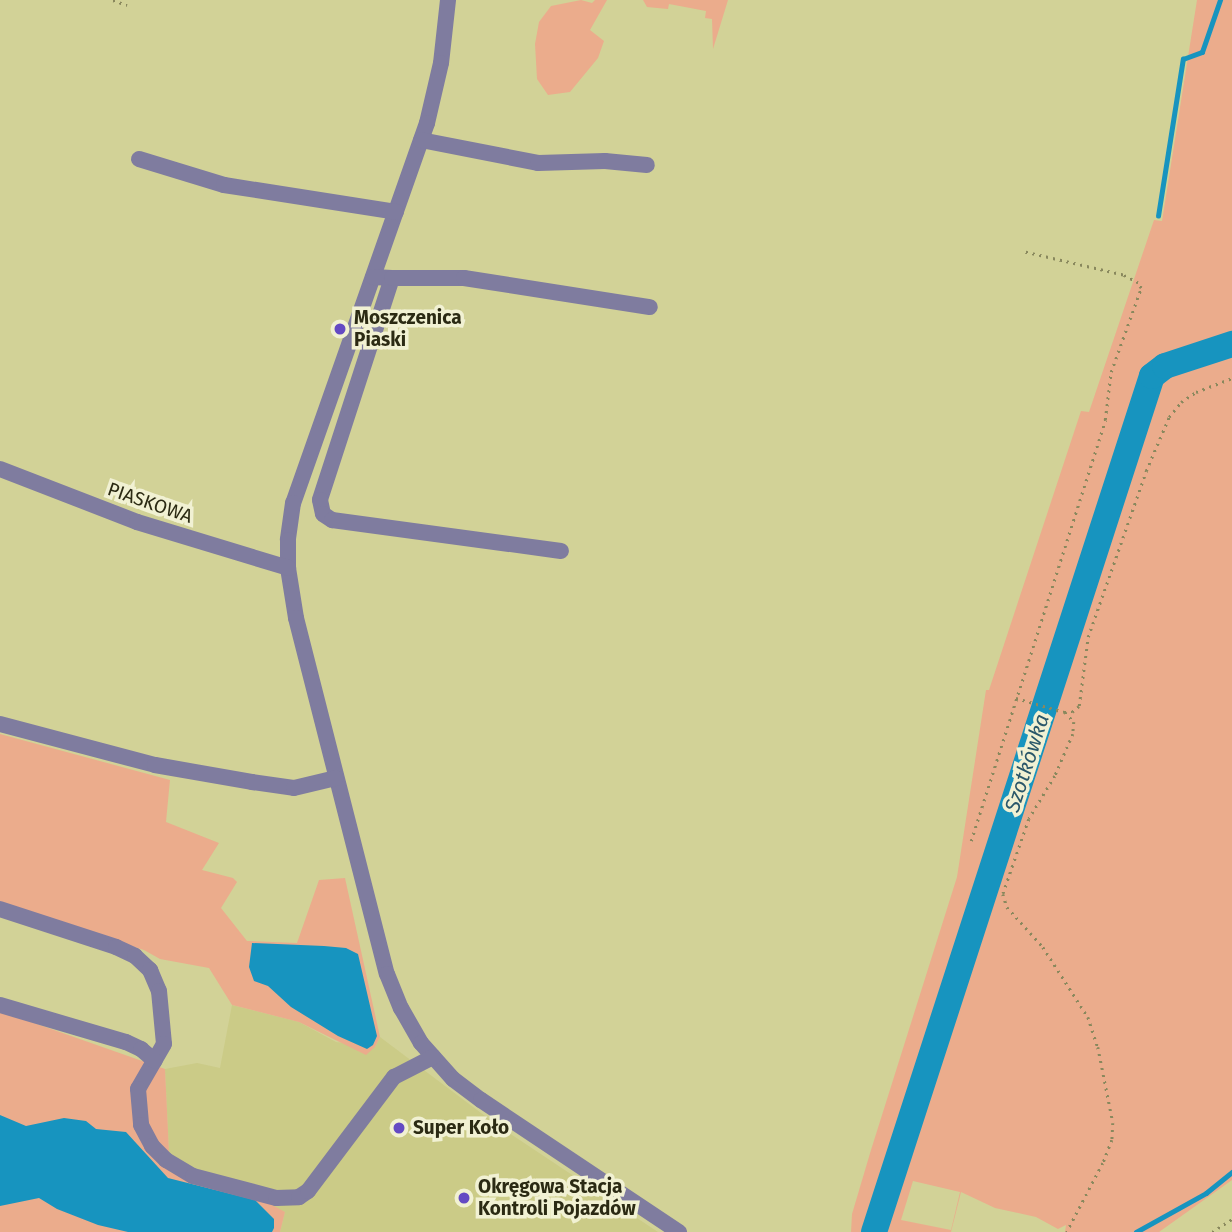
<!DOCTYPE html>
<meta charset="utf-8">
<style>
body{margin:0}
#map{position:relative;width:1232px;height:1232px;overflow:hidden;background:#d2d297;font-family:"Fira Sans",sans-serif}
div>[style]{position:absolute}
.built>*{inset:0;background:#cbcb87}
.green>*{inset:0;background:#ebac8c}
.water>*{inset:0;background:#1794bf}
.stream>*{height:4.5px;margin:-2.25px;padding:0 2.25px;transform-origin:2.25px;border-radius:2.25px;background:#1794bf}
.river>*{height:26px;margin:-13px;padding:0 13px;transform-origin:13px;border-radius:13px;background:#1794bf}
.path>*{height:2.5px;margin-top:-1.25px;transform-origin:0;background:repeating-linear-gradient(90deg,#89885d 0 2px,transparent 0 7px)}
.minor>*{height:16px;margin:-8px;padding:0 8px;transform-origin:8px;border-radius:8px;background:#7f7c9f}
.dots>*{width:19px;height:19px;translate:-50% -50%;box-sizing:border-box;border:4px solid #f1f1d3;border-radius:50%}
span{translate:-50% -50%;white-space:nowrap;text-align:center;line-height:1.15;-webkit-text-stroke:7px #f1f1d3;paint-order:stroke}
.poi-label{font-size:19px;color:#2b2a13;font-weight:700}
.left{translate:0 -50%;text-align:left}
.street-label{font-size:19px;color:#2b2a13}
.water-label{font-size:21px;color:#2a576a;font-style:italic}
</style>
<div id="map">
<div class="built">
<div style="clip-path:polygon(232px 1005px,299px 1022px,336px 1042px,375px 1047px,380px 1037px,497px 1125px,658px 1232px,280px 1232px,285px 1212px,170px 1172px,165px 1069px,197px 1063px,220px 1068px)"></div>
</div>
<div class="green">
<div style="clip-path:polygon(581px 0,592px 3px,595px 0,607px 0,590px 30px,604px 41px,598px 58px,570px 92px,548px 95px,537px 79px,535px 44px,539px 22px,551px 6px)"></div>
<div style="clip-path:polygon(643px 0,728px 0,713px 49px,712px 19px,705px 18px,706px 11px,669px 4px,668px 9px,647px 7px)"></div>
<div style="clip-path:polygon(evenodd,1197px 0,1232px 0,1232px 1180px,1159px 1232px,1065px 1232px,1066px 1225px,1058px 1229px,1036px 1217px,995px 1208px,961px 1192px,951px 1232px,851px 1232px,852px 1214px,871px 1150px,957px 877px,986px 690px,989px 690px,1081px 411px,1089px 412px,1154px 220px,1162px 221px,1197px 0,913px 1181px,960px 1192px,951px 1230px,901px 1220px,913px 1181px)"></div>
<div style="clip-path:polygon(0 734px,170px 780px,166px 822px,219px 843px,202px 870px,233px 878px,237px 882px,221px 908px,247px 941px,297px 943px,319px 880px,345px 878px,380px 1037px,375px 1047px,366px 1055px,299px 1022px,232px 1005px,209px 968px,160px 959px,144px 950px,0 905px)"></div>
<div style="clip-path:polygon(0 1011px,165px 1069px,170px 1172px,263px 1200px,285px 1212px,280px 1232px,0 1232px)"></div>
</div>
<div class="water">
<div style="clip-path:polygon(252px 943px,324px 946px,346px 948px,358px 954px,377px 1036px,373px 1045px,367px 1049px,338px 1036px,291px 1007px,268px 986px,254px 981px,249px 967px)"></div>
<div style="clip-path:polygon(0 1115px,26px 1126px,64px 1118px,86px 1121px,96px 1129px,126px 1132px,168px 1178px,255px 1200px,274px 1219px,274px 1228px,272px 1232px,128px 1232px,98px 1225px,57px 1209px,39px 1198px,0 1206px)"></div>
</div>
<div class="stream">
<div style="left:1158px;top:216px;width:159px;rotate:-81deg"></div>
<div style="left:1183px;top:59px;width:20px;rotate:-20deg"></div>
<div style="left:1202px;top:52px;width:55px;rotate:-70.9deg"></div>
<div style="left:1136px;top:1232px;width:80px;rotate:-29.1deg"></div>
<div style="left:1206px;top:1193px;width:33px;rotate:-39deg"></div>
</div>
<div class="river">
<div style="left:874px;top:1232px;width:900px;rotate:-72.01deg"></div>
<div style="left:1152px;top:376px;width:16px;rotate:-38deg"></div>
<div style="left:1165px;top:366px;width:71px;rotate:-18.2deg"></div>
</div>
<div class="path">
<div style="left:113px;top:0;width:15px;rotate:20deg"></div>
<div style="left:1016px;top:698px;width:50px;rotate:16.3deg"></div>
<div style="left:1064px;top:712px;width:8px"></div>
<div style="left:1072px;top:712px;width:9px;rotate:-41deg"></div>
<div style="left:1079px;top:706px;width:70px;rotate:-82.6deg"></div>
<div style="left:1088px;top:637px;width:176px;rotate:-70.7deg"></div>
<div style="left:1146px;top:471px;width:59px;rotate:-66.9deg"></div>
<div style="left:1169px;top:417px;width:19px;rotate:-51deg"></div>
<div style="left:1181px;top:402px;width:18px;rotate:-34deg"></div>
<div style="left:1196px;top:392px;width:39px;rotate:-21deg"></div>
<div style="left:1065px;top:712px;width:13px;rotate:48deg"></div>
<div style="left:1074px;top:722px;width:12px;rotate:95deg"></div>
<div style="left:1073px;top:734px;width:46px;rotate:113.2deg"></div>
<div style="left:1055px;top:776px;width:50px;rotate:121.2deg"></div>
<div style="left:1029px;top:819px;width:79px;rotate:109.1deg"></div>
<div style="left:1003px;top:894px;width:14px;rotate:73deg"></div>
<div style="left:1007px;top:907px;width:54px;rotate:48deg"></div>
<div style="left:1043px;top:947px;width:83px;rotate:57.3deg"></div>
<div style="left:1088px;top:1017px;width:32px;rotate:72deg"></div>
<div style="left:1098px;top:1047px;width:77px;rotate:78.8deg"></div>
<div style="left:1113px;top:1123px;width:17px;rotate:93deg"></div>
<div style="left:1112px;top:1140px;width:25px;rotate:111deg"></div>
<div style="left:1103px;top:1163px;width:78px;rotate:117.6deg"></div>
<div style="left:971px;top:841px;width:442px;rotate:-72.3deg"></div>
<div style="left:1105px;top:420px;width:48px;rotate:-82.9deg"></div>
<div style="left:1111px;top:372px;width:89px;rotate:-70.3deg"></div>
<div style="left:1141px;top:288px;width:6px;rotate:-121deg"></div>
<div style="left:1138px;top:283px;width:17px;rotate:-152deg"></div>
<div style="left:1123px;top:275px;width:101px;rotate:-166.8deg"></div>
<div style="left:1212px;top:1232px;width:24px;rotate:-33deg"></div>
</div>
<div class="minor">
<div style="left:448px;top:0;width:63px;rotate:96.3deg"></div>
<div style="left:441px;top:63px;width:62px;rotate:103.1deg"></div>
<div style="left:427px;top:123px;width:403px;rotate:109.4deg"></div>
<div style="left:293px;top:503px;width:37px;rotate:98deg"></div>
<div style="left:288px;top:540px;width:28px;rotate:90deg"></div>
<div style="left:288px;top:568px;width:51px;rotate:80.9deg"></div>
<div style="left:296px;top:618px;width:367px;rotate:75.7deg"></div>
<div style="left:387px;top:974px;width:37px;rotate:68deg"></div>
<div style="left:401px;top:1008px;width:40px;rotate:60.3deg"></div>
<div style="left:421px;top:1043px;width:48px;rotate:48.4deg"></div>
<div style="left:453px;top:1079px;width:35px;rotate:37deg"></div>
<div style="left:481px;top:1100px;width:238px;rotate:33.7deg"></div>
<div style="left:421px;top:140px;width:119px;rotate:11.1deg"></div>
<div style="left:538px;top:163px;width:67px;rotate:-1.7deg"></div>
<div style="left:605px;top:161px;width:42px;rotate:5.4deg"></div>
<div style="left:139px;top:159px;width:89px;rotate:17deg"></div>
<div style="left:224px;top:185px;width:174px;rotate:8.9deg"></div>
<div style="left:373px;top:277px;width:19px;rotate:3deg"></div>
<div style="left:392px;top:278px;width:233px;rotate:108deg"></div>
<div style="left:320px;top:500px;width:14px;rotate:78deg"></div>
<div style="left:323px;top:514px;width:11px;rotate:34deg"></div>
<div style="left:332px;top:520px;width:231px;rotate:7.7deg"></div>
<div style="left:392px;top:278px;width:72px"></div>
<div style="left:464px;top:278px;width:188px;rotate:8.9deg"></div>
<div style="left:0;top:469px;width:147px;rotate:21.1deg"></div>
<div style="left:137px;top:522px;width:158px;rotate:16.9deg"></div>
<div style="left:0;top:724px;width:160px;rotate:14.8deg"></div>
<div style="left:155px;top:765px;width:98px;rotate:9.9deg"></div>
<div style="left:252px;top:782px;width:42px;rotate:8.1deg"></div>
<div style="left:294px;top:788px;width:43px;rotate:-13.4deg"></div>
<div style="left:0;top:909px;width:122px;rotate:18.1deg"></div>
<div style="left:116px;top:947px;width:21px;rotate:25deg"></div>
<div style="left:135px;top:956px;width:21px;rotate:43deg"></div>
<div style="left:150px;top:970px;width:23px;rotate:67deg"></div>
<div style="left:159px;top:991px;width:53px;rotate:84.6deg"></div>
<div style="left:164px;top:1044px;width:52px;rotate:120deg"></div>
<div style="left:138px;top:1089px;width:36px;rotate:85deg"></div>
<div style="left:141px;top:1125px;width:24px;rotate:62deg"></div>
<div style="left:152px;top:1146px;width:20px;rotate:45deg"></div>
<div style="left:166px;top:1160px;width:31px;rotate:31deg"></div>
<div style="left:193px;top:1176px;width:86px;rotate:14.8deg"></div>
<div style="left:276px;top:1198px;width:23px;rotate:-2deg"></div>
<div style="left:299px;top:1197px;width:11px;rotate:-34deg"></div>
<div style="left:308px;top:1191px;width:143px;rotate:-53deg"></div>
<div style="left:394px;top:1077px;width:44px;rotate:-27.1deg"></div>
<div style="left:0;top:1005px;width:131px;rotate:16.4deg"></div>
<div style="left:126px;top:1042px;width:17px;rotate:25deg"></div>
<div style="left:141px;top:1049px;width:18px;rotate:41deg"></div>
</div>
<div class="dots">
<div style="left:340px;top:329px;background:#644ac3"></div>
<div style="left:399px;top:1128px;background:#644ac3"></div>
<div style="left:464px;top:1198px;background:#644ac3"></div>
</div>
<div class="poi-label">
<span class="left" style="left:354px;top:329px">Moszczenica<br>Piaski</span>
<span class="left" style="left:413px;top:1128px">Super Koło</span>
<span class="left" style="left:478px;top:1198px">Okręgowa Stacja<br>Kontroli Pojazdów</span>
</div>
<div class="street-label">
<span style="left:150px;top:503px;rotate:19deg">PIASKOWA</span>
</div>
<div class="water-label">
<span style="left:1027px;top:763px;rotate:-72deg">Szotkówka</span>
</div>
</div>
